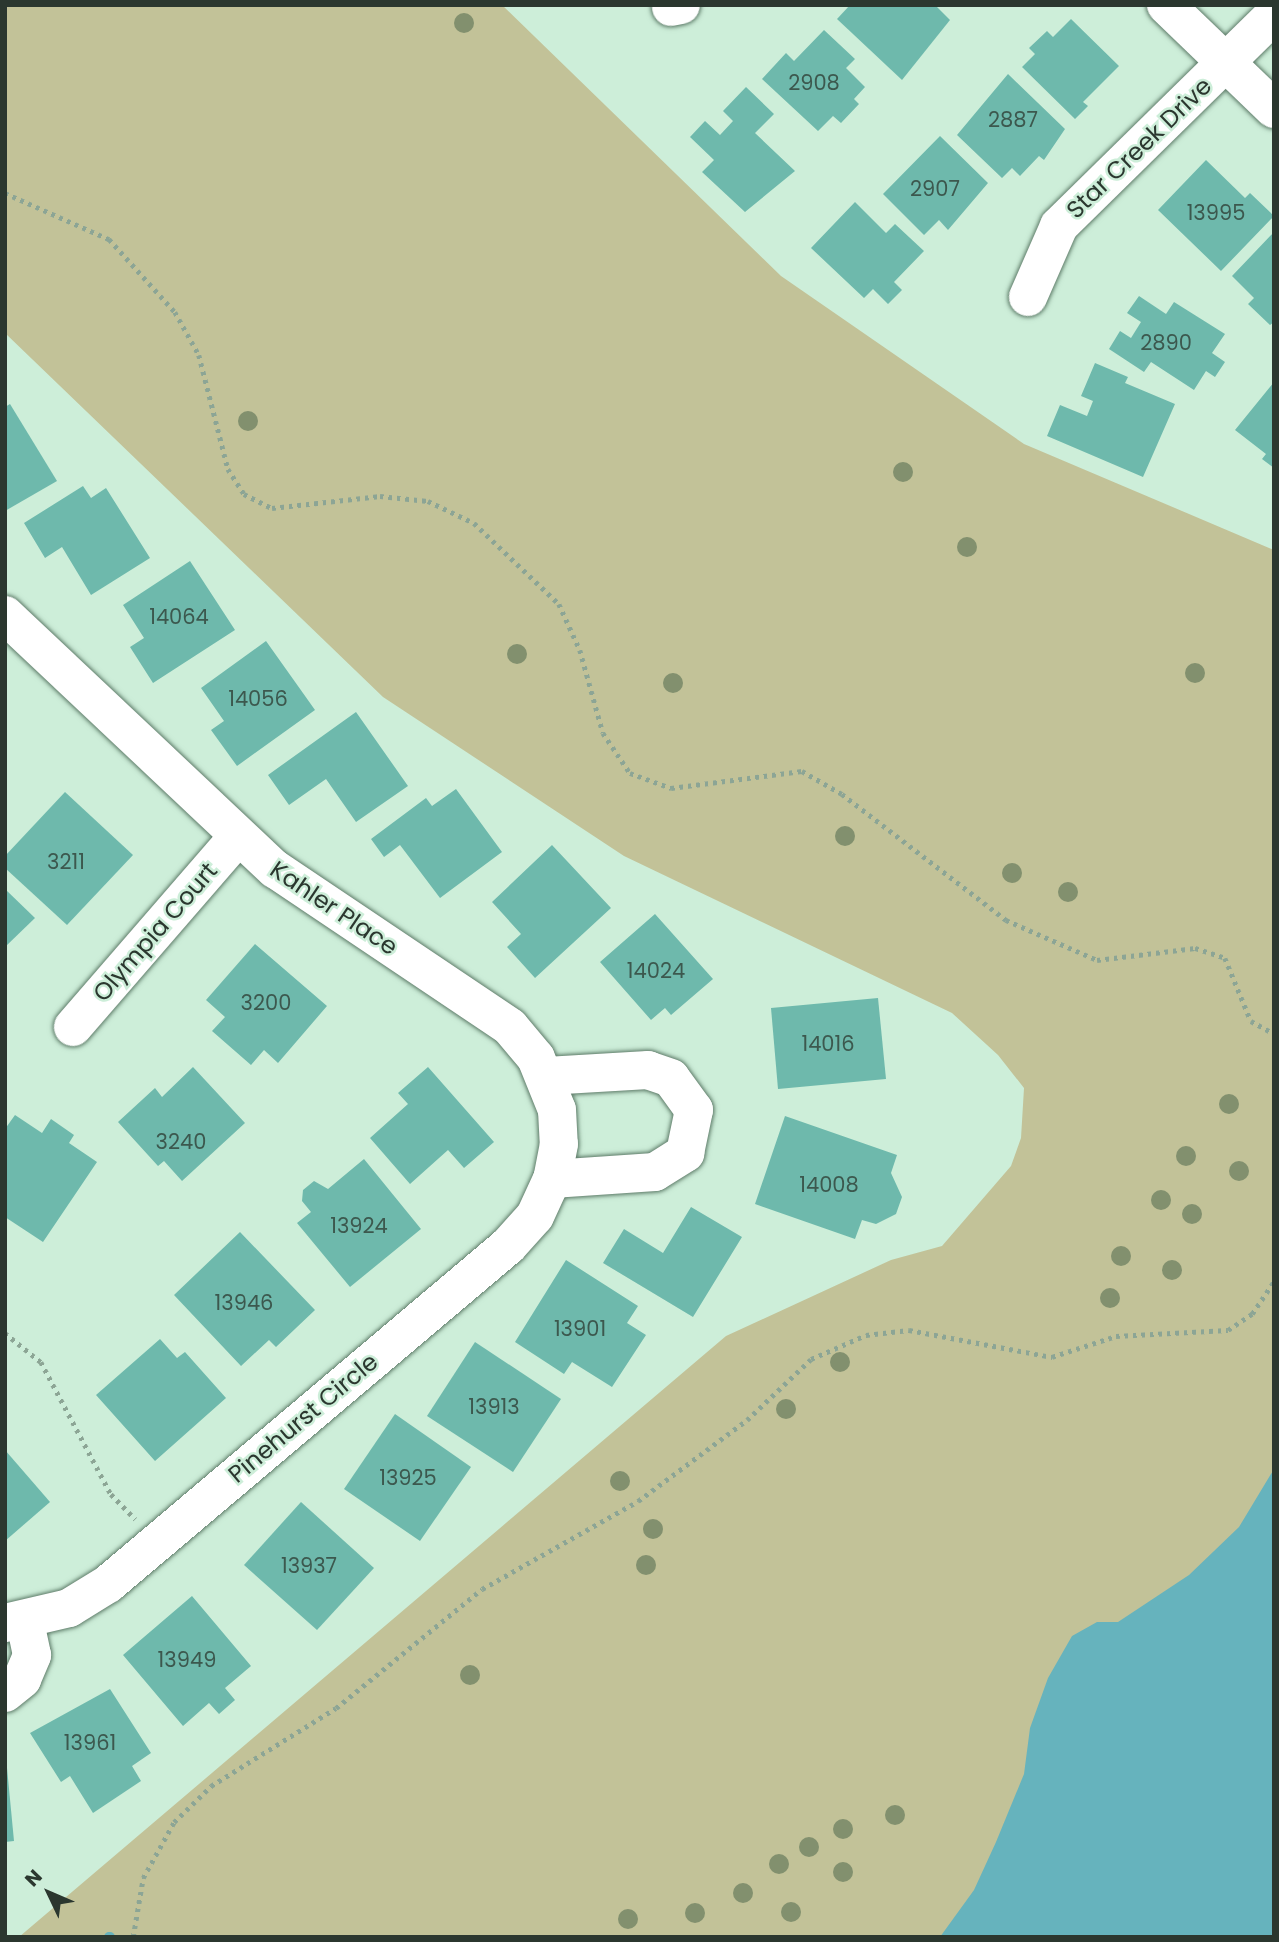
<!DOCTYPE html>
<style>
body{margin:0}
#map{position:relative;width:1279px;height:1942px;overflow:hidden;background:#cdeed9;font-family:Poppins,sans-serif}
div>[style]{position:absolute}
.green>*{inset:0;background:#c2c298}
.water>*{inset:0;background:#66b3bd}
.stream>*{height:10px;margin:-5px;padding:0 5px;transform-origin:5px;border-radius:5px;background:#66b3bd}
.building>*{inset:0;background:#6eb9ac}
.path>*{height:4.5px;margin-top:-2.25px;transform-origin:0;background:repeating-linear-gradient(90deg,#8ca595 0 3.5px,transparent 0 8.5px)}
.roads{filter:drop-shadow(0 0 2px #5e7c69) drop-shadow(0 0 2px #5e7c69)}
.minor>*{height:38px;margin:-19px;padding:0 19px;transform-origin:19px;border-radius:19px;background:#fff}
.trees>*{width:20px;height:20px;margin:-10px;border-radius:50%;background:#82906e}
span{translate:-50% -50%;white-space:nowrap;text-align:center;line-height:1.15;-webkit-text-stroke:5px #cdeed9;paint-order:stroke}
.number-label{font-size:21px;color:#3c584e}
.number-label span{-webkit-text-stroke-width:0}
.street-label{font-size:24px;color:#2b372f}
.frame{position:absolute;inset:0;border:7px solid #2b372f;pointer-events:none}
.north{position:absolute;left:14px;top:1858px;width:70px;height:70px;-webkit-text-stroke:5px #cdeed9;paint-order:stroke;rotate:314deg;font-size:19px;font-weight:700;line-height:28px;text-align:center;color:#2b372f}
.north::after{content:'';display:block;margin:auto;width:24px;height:32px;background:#2b372f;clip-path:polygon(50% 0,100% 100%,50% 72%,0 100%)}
</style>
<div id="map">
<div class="green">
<div style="clip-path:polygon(5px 5px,502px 5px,781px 276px,1024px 444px,1274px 550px,1274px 1937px,19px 1937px,726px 1336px,891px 1260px,942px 1246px,1011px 1166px,1021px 1138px,1024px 1088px,998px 1055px,952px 1013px,624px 856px,383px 697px,5px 333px)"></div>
</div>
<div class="water">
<div style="clip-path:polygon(1274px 1469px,1274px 1937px,940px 1937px,974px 1890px,996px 1842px,1024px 1774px,1030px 1728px,1048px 1678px,1072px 1636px,1097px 1622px,1118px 1622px,1189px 1575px,1239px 1527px)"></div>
</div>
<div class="stream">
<div style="left:109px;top:1937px;width:1px"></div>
</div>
<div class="building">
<div style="clip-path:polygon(850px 5px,935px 5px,950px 20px,902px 80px,837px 19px)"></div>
<div style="clip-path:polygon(1071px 19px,1119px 66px,1083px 102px,1088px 106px,1075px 119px,1022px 67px,1035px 54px,1029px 48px,1047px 31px,1053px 37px)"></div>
<div style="clip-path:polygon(824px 30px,855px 59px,846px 68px,865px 87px,854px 99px,859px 104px,841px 123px,833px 116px,818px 131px,762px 79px,786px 53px,794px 61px)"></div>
<div style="clip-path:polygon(1008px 74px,1065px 129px,1044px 160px,1039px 156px,1020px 176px,1012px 168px,1002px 178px,957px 135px)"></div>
<div style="clip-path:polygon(746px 87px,774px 114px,755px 133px,795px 171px,745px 212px,702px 172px,714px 160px,690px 137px,705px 121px,720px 135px,733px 121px,723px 111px)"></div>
<div style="clip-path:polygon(940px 136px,988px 183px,948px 230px,939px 220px,924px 235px,883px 194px)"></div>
<div style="clip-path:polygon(1206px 160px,1245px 198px,1250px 193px,1274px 216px,1221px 271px,1158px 210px)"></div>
<div style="clip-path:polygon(855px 202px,886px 233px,895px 224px,924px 251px,894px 282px,902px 290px,888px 304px,873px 289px,864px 298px,811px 248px)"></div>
<div style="clip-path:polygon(1274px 232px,1274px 322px,1270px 325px,1248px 304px,1254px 298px,1232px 276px)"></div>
<div style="clip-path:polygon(1139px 296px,1166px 314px,1174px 302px,1225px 334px,1212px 353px,1225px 362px,1215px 377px,1206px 371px,1194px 390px,1151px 362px,1144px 372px,1109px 349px,1120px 331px,1131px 338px,1141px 322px,1127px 313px)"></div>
<div style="clip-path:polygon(1095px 363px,1128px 377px,1125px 383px,1175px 404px,1143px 477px,1047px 436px,1060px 405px,1087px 416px,1093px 401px,1081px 396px)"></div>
<div style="clip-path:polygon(1274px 382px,1274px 468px,1262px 459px,1266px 454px,1235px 430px)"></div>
<div style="clip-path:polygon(10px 404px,57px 481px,5px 511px,5px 407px)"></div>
<div style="clip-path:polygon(83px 486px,91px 498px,106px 488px,150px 558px,91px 595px,62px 547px,45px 558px,24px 523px)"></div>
<div style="clip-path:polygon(190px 561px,235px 630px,153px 683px,130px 647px,144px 638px,123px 605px)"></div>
<div style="clip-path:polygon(266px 641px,315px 710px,237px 766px,211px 730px,224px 721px,201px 688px)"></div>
<div style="clip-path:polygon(356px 712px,408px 786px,356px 822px,326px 779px,289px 805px,268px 775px)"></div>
<div style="clip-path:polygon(456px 789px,502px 852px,440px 898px,400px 845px,384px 857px,371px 839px,426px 798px,432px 806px)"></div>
<div style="clip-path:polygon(65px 792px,133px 855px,67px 925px,5px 868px,5px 856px)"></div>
<div style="clip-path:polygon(552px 845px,611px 908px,535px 978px,507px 947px,521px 934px,492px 902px)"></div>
<div style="clip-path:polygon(5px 889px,35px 918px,5px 947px)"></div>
<div style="clip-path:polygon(655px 914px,713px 979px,671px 1015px,665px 1008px,651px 1020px,600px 962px)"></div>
<div style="clip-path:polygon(255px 944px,327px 1006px,278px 1063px,264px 1050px,251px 1065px,212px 1031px,225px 1017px,206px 1000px)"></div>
<div style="clip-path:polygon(878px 998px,886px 1079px,778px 1089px,771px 1008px)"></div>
<div style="clip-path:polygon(193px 1067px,245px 1123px,182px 1181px,164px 1161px,158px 1166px,118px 1122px,155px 1088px,162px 1097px)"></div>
<div style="clip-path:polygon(428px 1067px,494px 1142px,464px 1168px,448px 1150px,410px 1184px,370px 1138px,408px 1104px,398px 1093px)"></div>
<div style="clip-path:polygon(15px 1115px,42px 1133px,51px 1119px,74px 1135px,69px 1143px,97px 1162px,43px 1242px,5px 1217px,5px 1129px)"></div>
<div style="clip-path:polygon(785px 1116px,897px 1155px,891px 1173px,902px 1197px,896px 1214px,876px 1224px,862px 1220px,855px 1239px,755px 1204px)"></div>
<div style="clip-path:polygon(364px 1159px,421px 1229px,350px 1287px,297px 1223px,311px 1212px,302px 1201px,303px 1190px,314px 1181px,328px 1189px)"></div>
<div style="clip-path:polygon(691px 1207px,742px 1237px,693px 1317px,603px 1263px,624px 1229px,663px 1253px)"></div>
<div style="clip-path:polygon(240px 1232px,315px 1310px,276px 1347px,269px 1340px,241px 1366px,174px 1295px)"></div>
<div style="clip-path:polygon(566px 1260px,638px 1306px,627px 1323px,646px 1335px,612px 1387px,572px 1362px,564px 1374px,515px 1342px)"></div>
<div style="clip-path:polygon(160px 1339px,177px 1358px,185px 1352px,226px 1398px,155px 1461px,96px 1395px)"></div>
<div style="clip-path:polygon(475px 1342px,561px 1399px,513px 1472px,427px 1416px)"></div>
<div style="clip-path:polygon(395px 1414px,471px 1467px,420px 1541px,344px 1489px)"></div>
<div style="clip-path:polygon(5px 1450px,50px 1502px,5px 1541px)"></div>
<div style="clip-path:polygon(301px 1502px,374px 1568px,317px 1630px,244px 1565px)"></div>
<div style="clip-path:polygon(192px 1596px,251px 1666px,225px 1688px,235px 1700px,219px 1714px,209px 1703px,183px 1726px,123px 1655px)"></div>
<div style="clip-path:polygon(110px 1689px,151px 1753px,132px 1766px,141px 1781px,93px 1813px,70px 1776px,61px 1782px,30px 1733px)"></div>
<div style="clip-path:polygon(5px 1747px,14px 1841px,5px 1842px)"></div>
</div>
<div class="path">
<div style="left:5px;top:193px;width:114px;rotate:23.9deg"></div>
<div style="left:109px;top:239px;width:98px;rotate:47.9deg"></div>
<div style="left:175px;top:312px;width:49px;rotate:60.8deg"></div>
<div style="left:199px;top:355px;width:118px;rotate:75.7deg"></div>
<div style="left:228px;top:469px;width:30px;rotate:57deg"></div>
<div style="left:244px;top:494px;width:31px;rotate:27deg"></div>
<div style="left:272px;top:508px;width:109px;rotate:-6.3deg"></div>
<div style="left:380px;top:496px;width:48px;rotate:5.9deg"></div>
<div style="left:428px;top:501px;width:51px;rotate:25.6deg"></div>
<div style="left:474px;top:523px;width:117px;rotate:43.6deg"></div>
<div style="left:559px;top:604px;width:51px;rotate:65.5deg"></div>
<div style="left:580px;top:650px;width:86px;rotate:74.5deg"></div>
<div style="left:603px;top:733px;width:48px;rotate:56deg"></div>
<div style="left:630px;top:773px;width:44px;rotate:20.1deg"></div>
<div style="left:671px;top:788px;width:132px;rotate:-7.4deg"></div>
<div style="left:802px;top:771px;width:46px;rotate:29.9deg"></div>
<div style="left:842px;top:794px;width:207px;rotate:37.5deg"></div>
<div style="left:1006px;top:920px;width:99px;rotate:23.7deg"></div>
<div style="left:1097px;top:960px;width:99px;rotate:-7deg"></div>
<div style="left:1195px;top:948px;width:32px;rotate:18deg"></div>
<div style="left:1225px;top:958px;width:68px;rotate:67.6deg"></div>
<div style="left:1251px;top:1021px;width:26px;rotate:29deg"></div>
<div style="left:5px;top:1333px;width:46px;rotate:38.9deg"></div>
<div style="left:41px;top:1362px;width:149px;rotate:62.1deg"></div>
<div style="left:111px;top:1494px;width:35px;rotate:46deg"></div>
<div style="left:133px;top:1937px;width:60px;rotate:-80.4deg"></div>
<div style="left:143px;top:1878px;width:64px;rotate:-61deg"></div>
<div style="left:174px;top:1822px;width:52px;rotate:-44.2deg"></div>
<div style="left:211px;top:1786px;width:147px;rotate:-32deg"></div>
<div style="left:336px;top:1708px;width:188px;rotate:-39.2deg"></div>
<div style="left:482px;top:1589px;width:179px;rotate:-29.4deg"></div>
<div style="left:638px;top:1501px;width:136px;rotate:-36.6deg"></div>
<div style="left:747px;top:1420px;width:88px;rotate:-43.6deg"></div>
<div style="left:811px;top:1359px;width:60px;rotate:-23.6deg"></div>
<div style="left:866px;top:1335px;width:43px;rotate:-6.6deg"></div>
<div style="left:909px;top:1330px;width:146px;rotate:10.7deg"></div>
<div style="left:1052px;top:1357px;width:67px;rotate:-18.2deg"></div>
<div style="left:1116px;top:1336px;width:112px;rotate:-3.1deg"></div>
<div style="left:1228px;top:1330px;width:29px;rotate:-34deg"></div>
<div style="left:1252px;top:1314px;width:40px;rotate:-56deg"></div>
</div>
<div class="roads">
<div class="minor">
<div style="left:1166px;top:5px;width:150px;rotate:43.9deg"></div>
<div style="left:671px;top:7px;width:10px;rotate:-11deg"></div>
<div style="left:1028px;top:297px;width:77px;rotate:-66.4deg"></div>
<div style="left:1059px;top:226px;width:301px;rotate:-44.5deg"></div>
<div style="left:5px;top:615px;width:371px;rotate:43.3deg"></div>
<div style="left:275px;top:869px;width:283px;rotate:33.9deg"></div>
<div style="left:510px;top:1027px;width:40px;rotate:50deg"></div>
<div style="left:536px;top:1058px;width:56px;rotate:68deg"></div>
<div style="left:557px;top:1110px;width:34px;rotate:87deg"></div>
<div style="left:559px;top:1144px;width:36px;rotate:101deg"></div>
<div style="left:73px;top:1027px;width:250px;rotate:-49.1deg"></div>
<div style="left:5px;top:1623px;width:66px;rotate:-13.2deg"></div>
<div style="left:69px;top:1608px;width:46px;rotate:-31.6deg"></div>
<div style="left:108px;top:1584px;width:524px;rotate:-40.2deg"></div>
<div style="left:508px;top:1246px;width:40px;rotate:-48deg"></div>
<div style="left:535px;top:1216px;width:41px;rotate:-65.3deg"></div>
<div style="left:552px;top:1179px;width:103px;rotate:-3.9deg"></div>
<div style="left:655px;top:1172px;width:36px;rotate:-32deg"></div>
<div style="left:685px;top:1153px;width:44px;rotate:-78.2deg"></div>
<div style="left:694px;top:1110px;width:39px;rotate:-126deg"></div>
<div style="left:671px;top:1078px;width:24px;rotate:-161deg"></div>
<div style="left:648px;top:1070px;width:102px;rotate:176.6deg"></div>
<div style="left:5px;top:1693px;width:22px;rotate:-39deg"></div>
<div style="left:22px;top:1679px;width:26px;rotate:-67deg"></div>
<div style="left:32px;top:1655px;width:35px;rotate:-102deg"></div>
</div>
</div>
<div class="trees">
<div style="left:464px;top:23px"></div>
<div style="left:248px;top:421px"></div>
<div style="left:903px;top:472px"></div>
<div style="left:967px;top:547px"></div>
<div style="left:517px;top:654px"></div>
<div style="left:1195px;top:673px"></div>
<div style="left:673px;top:683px"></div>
<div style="left:845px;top:836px"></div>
<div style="left:1012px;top:873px"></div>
<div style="left:1068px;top:892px"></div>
<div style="left:1229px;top:1104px"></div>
<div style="left:1186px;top:1156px"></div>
<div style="left:1239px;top:1171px"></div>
<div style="left:1161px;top:1200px"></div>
<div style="left:1192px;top:1214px"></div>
<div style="left:1121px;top:1256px"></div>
<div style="left:1172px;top:1270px"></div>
<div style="left:1110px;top:1298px"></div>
<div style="left:840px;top:1362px"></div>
<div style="left:786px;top:1409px"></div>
<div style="left:620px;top:1481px"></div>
<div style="left:653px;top:1529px"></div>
<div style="left:646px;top:1565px"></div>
<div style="left:470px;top:1675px"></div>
<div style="left:895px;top:1815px"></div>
<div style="left:843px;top:1829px"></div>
<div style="left:809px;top:1847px"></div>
<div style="left:779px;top:1864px"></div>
<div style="left:843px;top:1872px"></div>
<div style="left:743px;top:1893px"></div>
<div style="left:791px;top:1912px"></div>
<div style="left:695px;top:1913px"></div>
<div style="left:628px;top:1919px"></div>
</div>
<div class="number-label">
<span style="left:814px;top:83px">2908</span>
<span style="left:1013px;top:120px">2887</span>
<span style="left:935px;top:189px">2907</span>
<span style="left:1216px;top:213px">13995</span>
<span style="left:1166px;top:343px">2890</span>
<span style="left:179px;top:617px">14064</span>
<span style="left:258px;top:699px">14056</span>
<span style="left:66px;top:862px">3211</span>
<span style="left:656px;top:971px">14024</span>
<span style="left:266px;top:1003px">3200</span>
<span style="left:828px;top:1044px">14016</span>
<span style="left:181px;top:1142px">3240</span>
<span style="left:829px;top:1185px">14008</span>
<span style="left:359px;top:1226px">13924</span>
<span style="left:244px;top:1303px">13946</span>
<span style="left:580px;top:1329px">13901</span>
<span style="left:494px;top:1407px">13913</span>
<span style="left:408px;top:1478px">13925</span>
<span style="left:309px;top:1566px">13937</span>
<span style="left:187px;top:1660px">13949</span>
<span style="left:90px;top:1743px">13961</span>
</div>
<div class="street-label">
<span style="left:1139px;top:148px;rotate:-44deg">Star Creek Drive</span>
<span style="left:334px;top:908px;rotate:34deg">Kahler Place</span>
<span style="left:155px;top:932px;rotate:-49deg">Olympia Court</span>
<span style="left:303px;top:1418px;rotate:-40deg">Pinehurst Circle</span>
</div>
<div class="frame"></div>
<div class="north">N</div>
</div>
